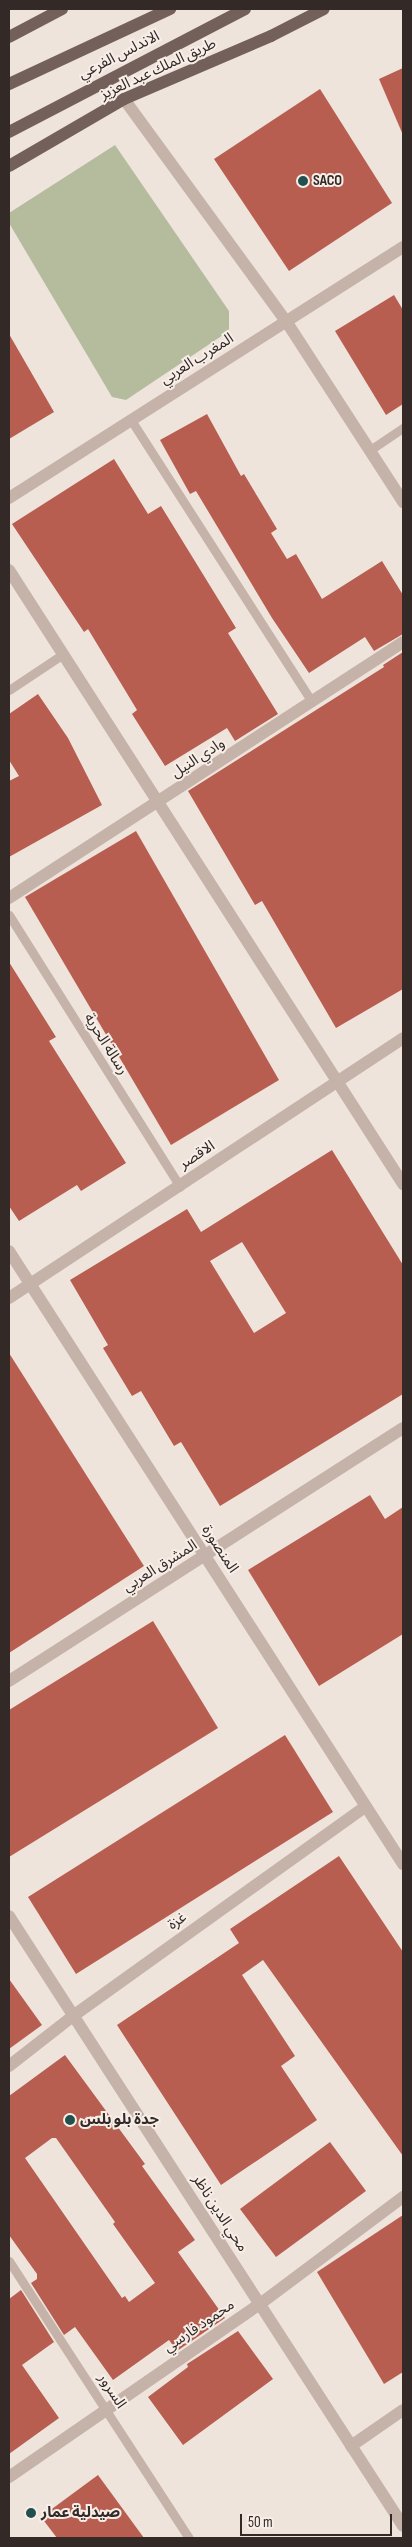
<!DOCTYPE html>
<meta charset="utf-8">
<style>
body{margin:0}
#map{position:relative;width:412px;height:2547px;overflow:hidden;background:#efe4dc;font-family:"Sofia Sans Condensed","Noto Sans Arabic",sans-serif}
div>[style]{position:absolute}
.green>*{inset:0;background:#b5bc9e}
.building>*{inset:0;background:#b85e51}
.service>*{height:9px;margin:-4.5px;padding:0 4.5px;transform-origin:4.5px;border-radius:4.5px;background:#c5b3a9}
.minor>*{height:12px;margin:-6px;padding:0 6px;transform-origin:6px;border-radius:6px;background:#c5b3a9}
.primary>*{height:12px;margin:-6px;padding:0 6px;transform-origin:6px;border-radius:6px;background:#74605b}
.dots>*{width:14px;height:14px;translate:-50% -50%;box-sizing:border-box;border:2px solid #f7eee8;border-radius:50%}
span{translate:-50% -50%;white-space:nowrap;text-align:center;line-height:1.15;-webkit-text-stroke:4px #f7eee8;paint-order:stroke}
.street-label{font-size:15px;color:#332a28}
.poi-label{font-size:15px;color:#332a28;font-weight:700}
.left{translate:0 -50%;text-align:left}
.frame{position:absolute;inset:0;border:10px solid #332a28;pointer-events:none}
.scale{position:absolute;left:240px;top:2514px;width:152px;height:22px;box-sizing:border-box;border:2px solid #332a28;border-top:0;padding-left:6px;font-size:15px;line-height:18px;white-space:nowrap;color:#332a28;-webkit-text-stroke:4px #f7eee8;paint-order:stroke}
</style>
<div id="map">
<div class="green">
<div style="clip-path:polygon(115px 145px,229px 311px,229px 331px,126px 400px,112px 397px,9px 223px,9px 213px)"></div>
</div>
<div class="building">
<div style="clip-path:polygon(403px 68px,403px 135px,379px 79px)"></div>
<div style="clip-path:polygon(320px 89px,392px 203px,289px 271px,214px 159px)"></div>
<div style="clip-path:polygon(394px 295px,403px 310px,403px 404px,386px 415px,335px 331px)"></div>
<div style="clip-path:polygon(9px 334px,54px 412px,9px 439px)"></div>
<div style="clip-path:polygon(207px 414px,241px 476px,244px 474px,277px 529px,271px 533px,287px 559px,296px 554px,322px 599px,382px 561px,403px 595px,403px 634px,374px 651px,365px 637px,309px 673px,272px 618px,196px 491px,190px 494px,160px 440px)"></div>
<div style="clip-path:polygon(114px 459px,148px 514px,161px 506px,236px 628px,228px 633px,278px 714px,235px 741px,227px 728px,165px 766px,132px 714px,137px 710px,88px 629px,84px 632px,12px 524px)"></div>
<div style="clip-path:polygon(403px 652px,403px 989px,336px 1028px,262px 901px,255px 905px,188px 791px,384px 667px,383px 665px)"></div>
<div style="clip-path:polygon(38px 694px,68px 738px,102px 805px,9px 857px,9px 781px,19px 776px,9px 760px,9px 714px)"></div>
<div style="clip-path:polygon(136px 831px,279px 1080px,171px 1145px,25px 897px)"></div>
<div style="clip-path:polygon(9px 962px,56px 1037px,49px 1041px,126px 1163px,81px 1191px,77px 1185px,19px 1221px,9px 1206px)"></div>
<div style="clip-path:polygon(evenodd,332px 1150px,403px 1265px,403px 1394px,220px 1506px,181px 1442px,174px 1446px,141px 1391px,132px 1396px,103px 1348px,108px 1345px,70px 1280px,187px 1209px,201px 1232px,332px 1150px,242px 1242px,286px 1313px,254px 1333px,210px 1261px,242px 1242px)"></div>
<div style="clip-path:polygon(9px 1353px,144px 1566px,9px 1653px)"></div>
<div style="clip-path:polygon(370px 1495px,385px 1519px,403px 1507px,403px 1634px,319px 1686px,248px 1570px)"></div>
<div style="clip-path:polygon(153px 1621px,218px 1728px,9px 1857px,9px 1710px)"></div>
<div style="clip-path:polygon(285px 1735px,333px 1812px,76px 1974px,28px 1897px)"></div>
<div style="clip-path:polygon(339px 1856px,403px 1952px,403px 2156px,263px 1960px,242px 1975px,295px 2056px,281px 2066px,317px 2120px,221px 2185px,117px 2025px,239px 1943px,230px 1929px)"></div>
<div style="clip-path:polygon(9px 1979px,42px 2025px,9px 2049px)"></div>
<div style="clip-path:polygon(evenodd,65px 2055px,145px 2164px,142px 2166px,195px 2240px,178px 2252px,225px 2318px,177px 2351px,169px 2340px,113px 2380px,75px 2327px,64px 2335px,31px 2283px,37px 2279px,37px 2274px,9px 2235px,9px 2096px,65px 2055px,52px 2138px,56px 2138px,115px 2222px,113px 2224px,155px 2283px,129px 2302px,125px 2296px,122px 2298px,25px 2158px,52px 2138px)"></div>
<div style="clip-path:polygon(330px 2142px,366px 2191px,276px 2257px,240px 2209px)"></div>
<div style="clip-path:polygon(403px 2215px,403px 2372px,384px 2384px,317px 2272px)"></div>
<div style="clip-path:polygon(21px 2290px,54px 2342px,22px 2365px,59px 2418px,9px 2454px,9px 2299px)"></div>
<div style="clip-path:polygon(238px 2331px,273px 2379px,183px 2445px,148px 2397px,188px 2367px,187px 2364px)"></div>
<div style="clip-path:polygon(98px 2475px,144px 2538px,57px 2538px,41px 2517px)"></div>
</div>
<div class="service">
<div style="left:131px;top:420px;width:335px;rotate:57.3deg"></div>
<div style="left:370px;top:450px;width:40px;rotate:-34deg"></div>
<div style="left:9px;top:690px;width:65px;rotate:-33.7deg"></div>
<div style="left:9px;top:915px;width:321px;rotate:57.8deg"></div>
<div style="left:9px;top:2261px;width:330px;rotate:57deg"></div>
</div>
<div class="minor">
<div style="left:124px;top:99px;width:275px;rotate:53.9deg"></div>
<div style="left:286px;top:321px;width:216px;rotate:57.1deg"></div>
<div style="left:9px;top:498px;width:467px;rotate:-32.5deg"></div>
<div style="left:9px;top:570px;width:730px;rotate:57.31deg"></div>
<div style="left:9px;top:898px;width:470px;rotate:-33deg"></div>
<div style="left:9px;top:1251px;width:729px;rotate:57.27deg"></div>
<div style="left:9px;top:1298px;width:472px;rotate:-33.4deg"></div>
<div style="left:9px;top:1681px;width:468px;rotate:-32.7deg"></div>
<div style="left:9px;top:1916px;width:726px;rotate:57.14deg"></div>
<div style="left:9px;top:2066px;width:81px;rotate:-38deg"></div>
<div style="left:73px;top:2016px;width:360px;rotate:-35.6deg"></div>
<div style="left:351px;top:2446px;width:63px;rotate:-34.7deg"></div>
<div style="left:9px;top:2477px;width:305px;rotate:-34.6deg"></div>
<div style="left:260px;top:2304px;width:179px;rotate:-36.8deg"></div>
</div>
<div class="primary">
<div style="left:9px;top:37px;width:60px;rotate:-27.8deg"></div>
<div style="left:9px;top:84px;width:178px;rotate:-25deg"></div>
<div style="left:9px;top:132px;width:266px;rotate:-27.5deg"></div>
<div style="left:9px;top:166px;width:133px;rotate:-30.2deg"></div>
<div style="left:124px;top:99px;width:160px;rotate:-23.2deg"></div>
<div style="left:271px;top:36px;width:59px;rotate:-27deg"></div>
</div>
<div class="dots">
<div style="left:303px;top:181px;background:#22504e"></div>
<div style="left:70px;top:2120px;background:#22504e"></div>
<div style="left:31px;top:2513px;background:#22504e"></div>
</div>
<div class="street-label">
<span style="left:119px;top:55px;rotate:-27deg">الاندلس الفرعي</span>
<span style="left:158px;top:69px;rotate:-25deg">طريق الملك عبد العزيز</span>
<span style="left:197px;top:359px;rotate:-32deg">المغرب العربي</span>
<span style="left:198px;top:758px;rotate:-33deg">وادي النيل</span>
<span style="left:106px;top:1044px;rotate:58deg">رسالة الحرية</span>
<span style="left:197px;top:1155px;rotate:-33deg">الاقصر</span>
<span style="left:220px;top:1549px;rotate:57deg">المنصورة</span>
<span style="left:160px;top:1566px;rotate:-32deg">المشرق العربي</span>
<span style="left:177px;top:1921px;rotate:-36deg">غزة</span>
<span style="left:220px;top:2213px;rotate:57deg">محي الدين ناظر</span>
<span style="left:199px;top:2326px;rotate:-34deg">محمود فارسي</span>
<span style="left:112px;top:2391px;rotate:57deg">السرور</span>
</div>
<div class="poi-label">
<span class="left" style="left:313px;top:181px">SACO</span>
<span class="left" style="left:80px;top:2120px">جدة بلو بلس</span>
<span class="left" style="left:41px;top:2513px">صيدلية عمار</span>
</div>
<div class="frame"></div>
<div class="scale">50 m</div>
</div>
